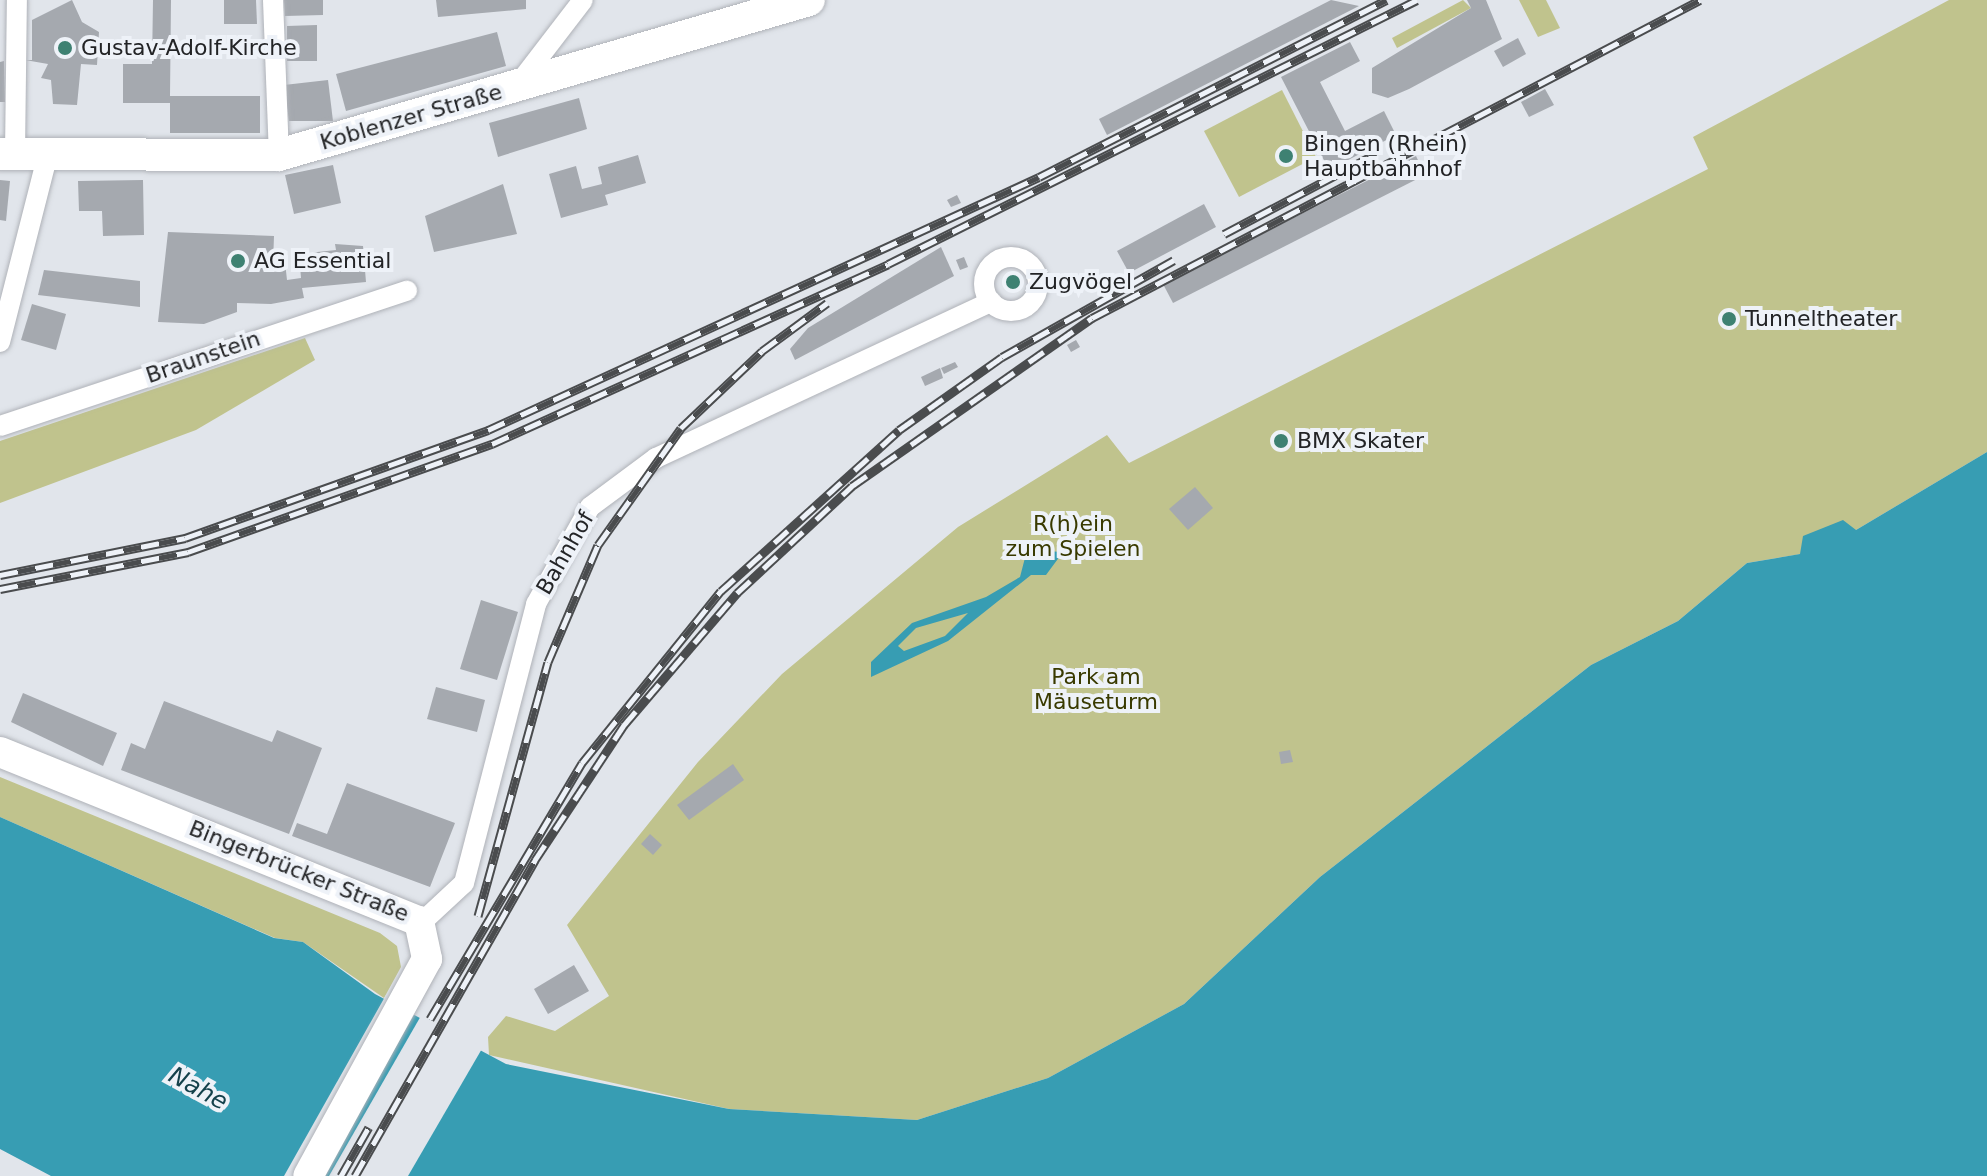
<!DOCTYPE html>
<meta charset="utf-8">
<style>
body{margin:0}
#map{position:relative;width:1987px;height:1176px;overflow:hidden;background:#e1e5eb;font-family:"DejaVu Sans",sans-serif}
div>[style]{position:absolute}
.green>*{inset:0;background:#c0c38d}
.water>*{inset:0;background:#379db3}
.pier>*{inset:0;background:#e1e5eb}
.building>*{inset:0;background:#a5a9af}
.roads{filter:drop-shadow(0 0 2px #afb2b8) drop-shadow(0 0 2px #afb2b8)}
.minor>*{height:20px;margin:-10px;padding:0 10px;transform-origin:10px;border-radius:10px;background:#fff}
.minor>.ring{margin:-10px;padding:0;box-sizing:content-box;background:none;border:20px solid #fff;border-radius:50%}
.secondary>*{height:30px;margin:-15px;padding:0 15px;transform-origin:15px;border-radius:15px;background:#fff}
.primary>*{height:32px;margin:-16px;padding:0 16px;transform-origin:16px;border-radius:16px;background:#fff}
.rail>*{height:9px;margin-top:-4.5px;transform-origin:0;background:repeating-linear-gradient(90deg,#eef2f8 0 18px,#4a4c4e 0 36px);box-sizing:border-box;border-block:2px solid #4a4c4e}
.dots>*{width:22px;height:22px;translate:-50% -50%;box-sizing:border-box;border:4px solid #eef2f8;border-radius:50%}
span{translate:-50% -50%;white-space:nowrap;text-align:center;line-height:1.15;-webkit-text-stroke:8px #eef2f8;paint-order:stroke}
.poi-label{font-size:22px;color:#232426}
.left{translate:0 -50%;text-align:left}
.street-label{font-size:22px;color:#232426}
.park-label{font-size:22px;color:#393a00}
.water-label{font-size:24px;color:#14414b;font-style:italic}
</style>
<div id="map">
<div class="green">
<div style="clip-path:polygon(1463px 0,1471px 8px,1397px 48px,1392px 38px)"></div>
<div style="clip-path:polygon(1519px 0,1546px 0,1560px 28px,1538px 37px)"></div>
<div style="clip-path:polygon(1949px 0,1987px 0,1987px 452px,1856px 530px,1801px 554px,1747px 563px,1678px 621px,1591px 665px,1320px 877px,1184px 1004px,1048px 1078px,917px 1120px,729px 1109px,489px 1055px,488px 1037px,506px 1016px,555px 1031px,609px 996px,567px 925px,698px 762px,782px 674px,958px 527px,1107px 435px,1129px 463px,1708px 169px,1693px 137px)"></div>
<div style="clip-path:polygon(1282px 90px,1316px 157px,1239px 197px,1204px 131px)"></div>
<div style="clip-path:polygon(305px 338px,315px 360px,196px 430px,0 503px,0 441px)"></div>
<div style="clip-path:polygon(0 777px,380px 933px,397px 946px,401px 967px,384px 998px,303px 942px,275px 938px,0 817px)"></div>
</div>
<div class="water">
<div style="clip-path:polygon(1987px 452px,1987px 1176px,51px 1176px,0 1149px,0 817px,274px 938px,303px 942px,375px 994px,506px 1064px,729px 1109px,917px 1120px,1048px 1078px,1184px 1004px,1320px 877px,1591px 665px,1678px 621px,1747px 563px,1800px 554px,1803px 536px,1843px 520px,1856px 530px)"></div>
<div style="clip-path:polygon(evenodd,1027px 550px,1063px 552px,1046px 575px,1031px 575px,948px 641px,871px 677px,871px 662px,912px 623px,986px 597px,1020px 577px,1027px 550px,968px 613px,945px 636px,904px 651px,898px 646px,916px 628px,968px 613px)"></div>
</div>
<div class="pier">
<div style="clip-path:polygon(386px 995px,416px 1011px,323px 1176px,284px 1176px)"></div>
<div style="clip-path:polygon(422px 1014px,483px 1047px,408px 1176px,329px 1176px)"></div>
</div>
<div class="building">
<div style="clip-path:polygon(72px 0,82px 22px,99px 32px,97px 65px,81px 64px,77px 105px,53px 104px,51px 80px,41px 78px,48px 64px,25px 60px,32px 60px,32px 20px)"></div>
<div style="clip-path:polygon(153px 0,171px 0,170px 96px,260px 96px,260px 133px,170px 133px,170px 103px,123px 103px,123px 64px,152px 64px)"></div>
<div style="clip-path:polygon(224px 0,256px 0,257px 24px,224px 24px)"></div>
<div style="clip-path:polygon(284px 0,323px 0,323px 15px,285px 16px)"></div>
<div style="clip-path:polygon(436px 0,526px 0,526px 9px,438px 17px)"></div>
<div style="clip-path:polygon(1331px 0,1359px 6px,1107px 135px,1099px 119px)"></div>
<div style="clip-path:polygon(1467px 0,1486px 0,1502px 39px,1409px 89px,1388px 98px,1372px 93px,1372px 68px,1471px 8px)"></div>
<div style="clip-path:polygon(317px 25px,317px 61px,287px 61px,287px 26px)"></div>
<div style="clip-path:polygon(497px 32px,506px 66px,346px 111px,336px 74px)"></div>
<div style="clip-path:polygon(1518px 38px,1526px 54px,1503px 67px,1494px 51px)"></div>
<div style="clip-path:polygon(1350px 42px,1360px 61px,1320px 82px,1345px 131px,1384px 111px,1396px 135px,1329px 170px,1281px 77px)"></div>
<div style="clip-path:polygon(4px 61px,5px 102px,0 102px,0 62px)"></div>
<div style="clip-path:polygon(328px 80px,333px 121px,289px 121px,284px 85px)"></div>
<div style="clip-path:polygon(1545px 89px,1554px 105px,1529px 117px,1521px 102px)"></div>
<div style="clip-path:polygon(579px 98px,587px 129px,498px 157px,489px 123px)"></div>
<div style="clip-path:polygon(638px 155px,646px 183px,605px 195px,608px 205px,561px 218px,549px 174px,576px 166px,582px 189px,602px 184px,598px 167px)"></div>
<div style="clip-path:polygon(1416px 156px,1425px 175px,1173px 303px,1163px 284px)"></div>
<div style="clip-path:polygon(333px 165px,341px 203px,294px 214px,285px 175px)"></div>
<div style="clip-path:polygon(0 180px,10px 181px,6px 221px,0 220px)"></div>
<div style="clip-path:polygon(143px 180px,144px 235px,103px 236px,102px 211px,79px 211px,78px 181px)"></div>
<div style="clip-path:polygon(503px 184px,517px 234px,434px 252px,425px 216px)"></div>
<div style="clip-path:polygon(957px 195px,961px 203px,951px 207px,947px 200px)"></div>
<div style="clip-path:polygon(1204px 204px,1216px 227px,1129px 273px,1117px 251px)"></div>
<div style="clip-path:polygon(168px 232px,274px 236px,273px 264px,285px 262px,287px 280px,301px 278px,299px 254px,336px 250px,335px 244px,363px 246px,366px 282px,302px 288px,304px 298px,271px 304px,237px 303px,237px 312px,204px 324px,158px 322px)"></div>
<div style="clip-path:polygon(941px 247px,954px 276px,795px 360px,790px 349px,808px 328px)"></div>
<div style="clip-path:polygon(964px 257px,968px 267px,960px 270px,956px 260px)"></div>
<div style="clip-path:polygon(44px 270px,140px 281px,140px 307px,38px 295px)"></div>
<div style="clip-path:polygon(32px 304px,66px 314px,56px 350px,21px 340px)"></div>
<div style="clip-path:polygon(1076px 340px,1080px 347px,1071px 352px,1067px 345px)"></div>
<div style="clip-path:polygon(955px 362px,958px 367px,944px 374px,941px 368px)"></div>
<div style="clip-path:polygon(940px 368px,943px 378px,925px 386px,921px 377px)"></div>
<div style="clip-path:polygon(1195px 487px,1213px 508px,1188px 530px,1169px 509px)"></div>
<div style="clip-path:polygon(481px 600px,518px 612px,497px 680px,460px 669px)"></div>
<div style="clip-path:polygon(436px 687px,485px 700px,477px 732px,427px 719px)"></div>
<div style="clip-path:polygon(23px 693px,117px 733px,103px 766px,11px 722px)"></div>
<div style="clip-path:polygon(164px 701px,272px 742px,277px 730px,322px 748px,289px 834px,121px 770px,131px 743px,145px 749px)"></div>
<div style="clip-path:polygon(1290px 750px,1293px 762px,1281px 764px,1279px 752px)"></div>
<div style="clip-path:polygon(733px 764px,744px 780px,689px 820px,677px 805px)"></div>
<div style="clip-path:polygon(347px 783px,455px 823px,430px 887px,292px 836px,297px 823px,327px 834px)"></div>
<div style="clip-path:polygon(650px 834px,662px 845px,653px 855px,641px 844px)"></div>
<div style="clip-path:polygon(574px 965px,589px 991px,548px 1014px,534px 989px)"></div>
</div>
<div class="roads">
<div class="minor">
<div style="left:273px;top:0;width:155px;rotate:87.8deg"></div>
<div style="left:517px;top:86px;width:108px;rotate:-52.5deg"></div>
<div style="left:15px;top:154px;width:154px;rotate:-89.3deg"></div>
<div class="ring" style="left:984px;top:257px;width:34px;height:34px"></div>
<div style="left:0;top:342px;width:194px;rotate:-75.7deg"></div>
<div style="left:0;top:426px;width:429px;rotate:-18.4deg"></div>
<div style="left:420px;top:924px;width:60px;rotate:-43deg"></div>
<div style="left:464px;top:883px;width:288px;rotate:-75.5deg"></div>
<div style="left:536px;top:604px;width:111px;rotate:-60.9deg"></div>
<div style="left:590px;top:507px;width:82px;rotate:-36.6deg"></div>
<div style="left:656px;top:458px;width:370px;rotate:-25deg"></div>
</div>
<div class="secondary">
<div style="left:0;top:752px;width:452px;rotate:22deg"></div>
<div style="left:419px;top:921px;width:39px;rotate:78deg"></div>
<div style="left:427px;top:959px;width:247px;rotate:118.7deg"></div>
</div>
<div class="primary">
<div style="left:0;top:154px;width:279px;rotate:0.2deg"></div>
<div style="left:279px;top:155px;width:552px;rotate:-16.3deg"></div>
</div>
</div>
<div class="rail">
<div style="left:1224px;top:234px;width:172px;rotate:-27.8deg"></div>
<div style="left:0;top:575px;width:189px;rotate:-11.3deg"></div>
<div style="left:185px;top:538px;width:322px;rotate:-19.6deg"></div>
<div style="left:488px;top:430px;width:606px;rotate:-24.66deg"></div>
<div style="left:1039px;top:177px;width:390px;rotate:-27deg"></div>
<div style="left:0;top:589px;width:192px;rotate:-11.1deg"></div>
<div style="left:188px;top:552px;width:323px;rotate:-19.6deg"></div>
<div style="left:492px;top:444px;width:435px;rotate:-24.4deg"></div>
<div style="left:888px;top:264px;width:591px;rotate:-26.52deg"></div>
<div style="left:478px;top:916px;width:263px;rotate:-74.6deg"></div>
<div style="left:548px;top:662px;width:127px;rotate:-66.9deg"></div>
<div style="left:598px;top:545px;width:143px;rotate:-54.6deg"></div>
<div style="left:681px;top:428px;width:112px;rotate:-43.5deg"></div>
<div style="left:762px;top:351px;width:81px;rotate:-36.4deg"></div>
<div style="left:430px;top:1019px;width:298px;rotate:-59.3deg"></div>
<div style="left:582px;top:763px;width:221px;rotate:-51.1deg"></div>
<div style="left:721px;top:591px;width:240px;rotate:-42.1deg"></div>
<div style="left:899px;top:430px;width:126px;rotate:-35.3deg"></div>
<div style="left:1002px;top:357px;width:197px;rotate:-29.4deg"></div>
<div style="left:341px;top:1176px;width:56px;rotate:-60.3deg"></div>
<div style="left:355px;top:1176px;width:364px;rotate:-60.3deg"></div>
<div style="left:535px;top:860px;width:162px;rotate:-56.6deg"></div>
<div style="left:624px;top:725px;width:174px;rotate:-49.4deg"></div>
<div style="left:737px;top:593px;width:157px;rotate:-42.9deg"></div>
<div style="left:852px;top:486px;width:293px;rotate:-35deg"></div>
<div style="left:1092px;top:318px;width:686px;rotate:-27.61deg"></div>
</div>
<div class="dots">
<div style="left:65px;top:48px;background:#3e8172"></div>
<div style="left:1286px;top:156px;background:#3e8172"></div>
<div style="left:238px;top:261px;background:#3e8172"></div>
<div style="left:1013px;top:282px;background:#3e8172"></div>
<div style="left:1729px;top:319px;background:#3e8172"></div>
<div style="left:1281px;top:441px;background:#3e8172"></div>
</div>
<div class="poi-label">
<span class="left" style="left:81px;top:48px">Gustav-Adolf-Kirche</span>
<span class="left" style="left:1304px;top:156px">Bingen (Rhein)<br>Hauptbahnhof</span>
<span class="left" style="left:254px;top:261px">AG Essential</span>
<span class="left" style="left:1029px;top:282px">Zugvögel</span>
<span class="left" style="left:1745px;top:319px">Tunneltheater</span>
<span class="left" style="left:1297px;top:441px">BMX Skater</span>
</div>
<div class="street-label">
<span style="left:411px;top:117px;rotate:-16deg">Koblenzer Straße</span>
<span style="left:203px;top:357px;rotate:-19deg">Braunstein</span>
<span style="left:565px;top:553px;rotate:-60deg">Bahnhof</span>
<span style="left:299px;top:871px;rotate:22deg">Bingerbrücker Straße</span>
</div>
<div class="park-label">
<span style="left:1073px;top:536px">R(h)ein<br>zum Spielen</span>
<span style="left:1096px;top:689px">Park am<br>Mäuseturm</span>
</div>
<div class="water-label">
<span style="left:198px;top:1089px;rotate:29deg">Nahe</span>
</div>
</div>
